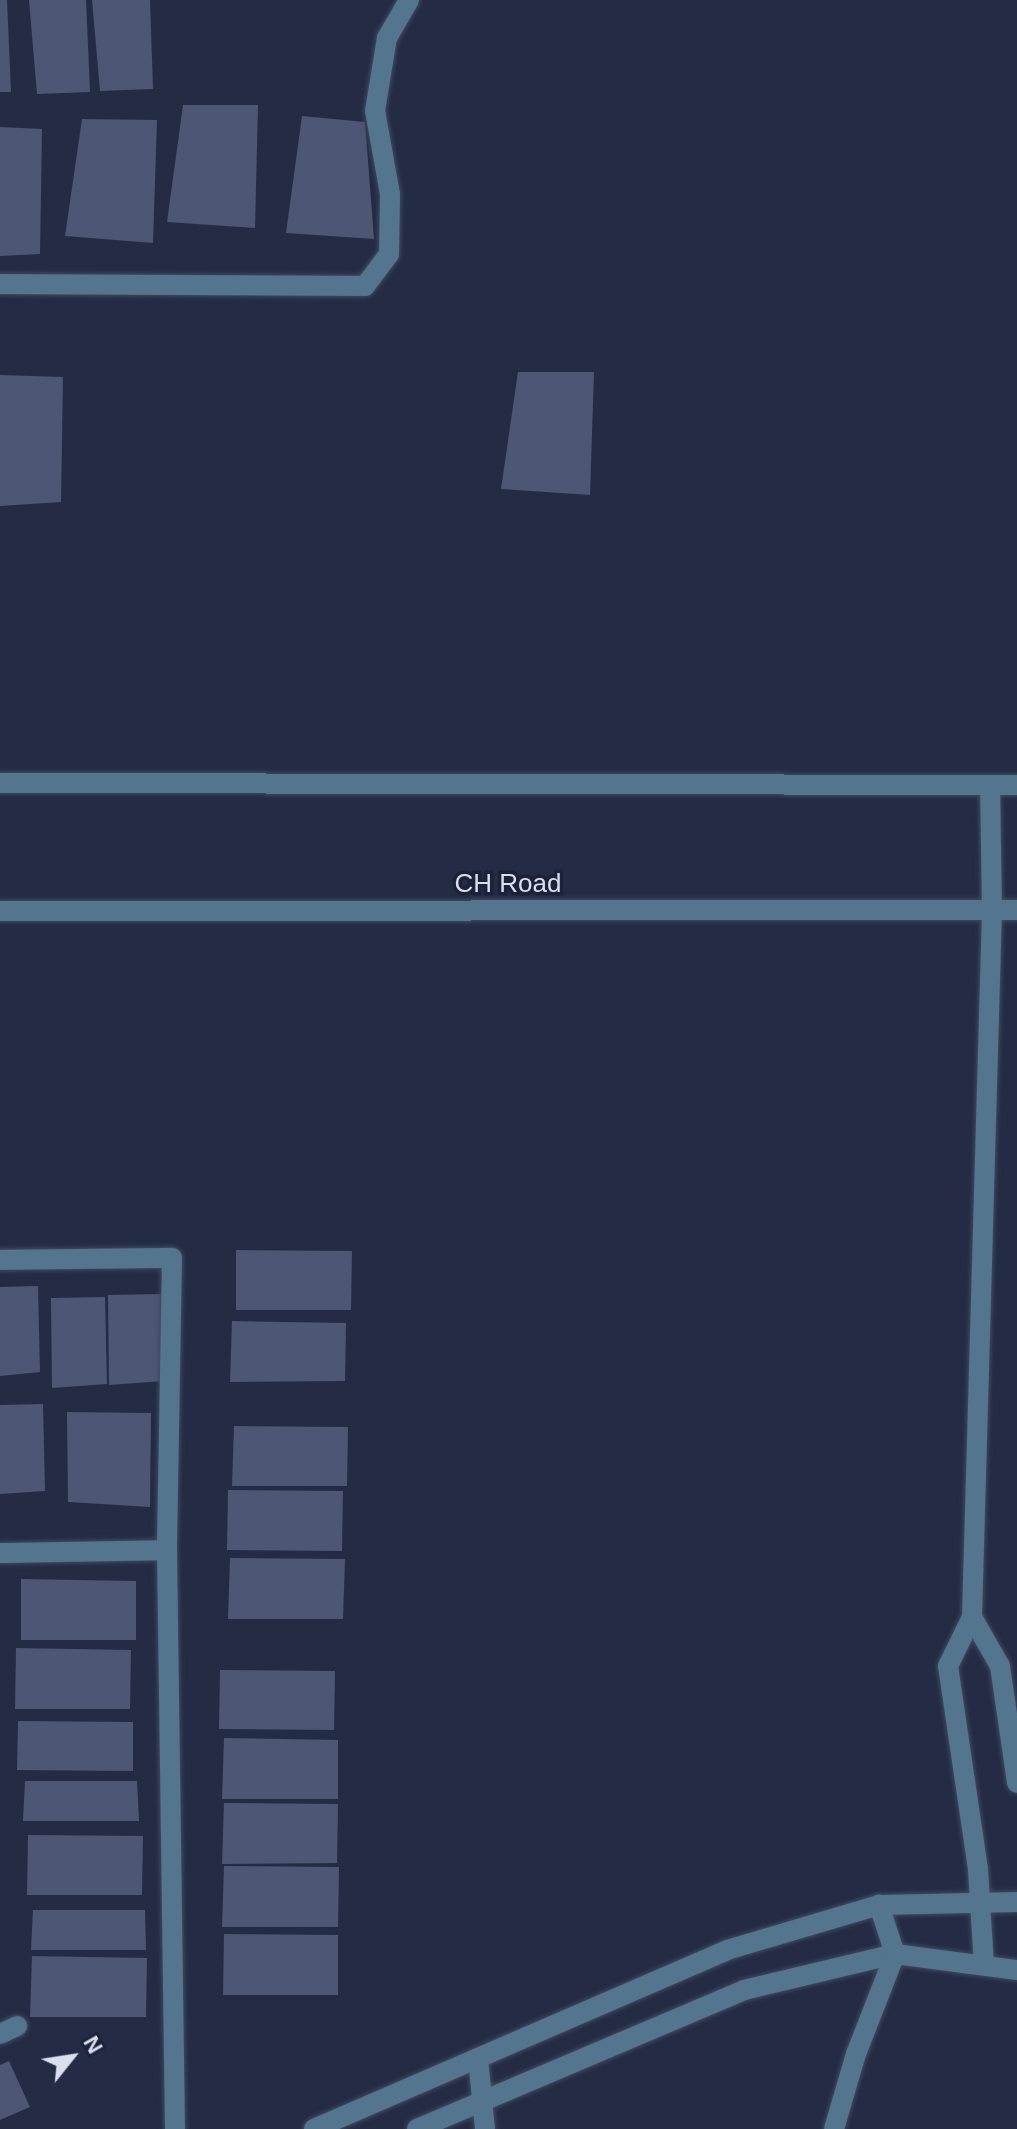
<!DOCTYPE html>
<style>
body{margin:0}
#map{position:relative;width:1017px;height:2129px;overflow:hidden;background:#242c45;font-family:Arial,sans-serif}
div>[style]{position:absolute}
.building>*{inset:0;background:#4d5672}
.roads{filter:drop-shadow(0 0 2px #414960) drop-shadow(0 0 2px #414960)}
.minor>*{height:20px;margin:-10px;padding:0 10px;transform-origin:10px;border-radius:10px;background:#53758d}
span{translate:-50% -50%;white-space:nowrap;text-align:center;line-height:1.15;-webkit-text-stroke:7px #1b223a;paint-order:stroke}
.street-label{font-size:26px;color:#dadff0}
.north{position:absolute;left:32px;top:2017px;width:80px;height:80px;-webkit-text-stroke:6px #1b223a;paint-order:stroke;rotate:60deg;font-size:22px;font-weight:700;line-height:32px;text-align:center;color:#dadff0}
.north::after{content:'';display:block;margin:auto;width:28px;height:36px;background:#dadff0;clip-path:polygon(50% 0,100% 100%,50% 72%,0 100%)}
</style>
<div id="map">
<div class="building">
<div style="clip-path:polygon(0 0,7px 0,11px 92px,0 92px)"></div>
<div style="clip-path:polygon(29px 0,86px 0,90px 92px,37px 94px)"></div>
<div style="clip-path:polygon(92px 0,150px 0,153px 89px,100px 91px)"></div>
<div style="clip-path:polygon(183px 105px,258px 105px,255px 228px,167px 222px)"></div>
<div style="clip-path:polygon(302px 116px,365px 122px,374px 239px,286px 233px)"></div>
<div style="clip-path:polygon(82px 119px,157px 120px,153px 243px,65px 236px)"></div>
<div style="clip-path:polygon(0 127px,42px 129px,40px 254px,0 256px)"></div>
<div style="clip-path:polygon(518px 372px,594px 372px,590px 495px,501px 489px)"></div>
<div style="clip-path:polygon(0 375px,63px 377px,61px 502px,0 506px)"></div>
<div style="clip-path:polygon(236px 1250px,352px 1251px,351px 1310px,236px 1310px)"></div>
<div style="clip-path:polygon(38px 1286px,40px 1372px,0 1376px,0 1287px)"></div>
<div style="clip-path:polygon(161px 1294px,163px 1381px,109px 1385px,108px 1295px)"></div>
<div style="clip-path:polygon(105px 1297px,107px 1384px,52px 1388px,51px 1298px)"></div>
<div style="clip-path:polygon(232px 1321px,346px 1323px,345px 1381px,230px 1382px)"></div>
<div style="clip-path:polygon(43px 1404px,45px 1491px,0 1494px,0 1405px)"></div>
<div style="clip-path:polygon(67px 1412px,151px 1413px,150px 1507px,68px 1502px)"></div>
<div style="clip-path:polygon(234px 1426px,348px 1427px,347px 1486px,232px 1486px)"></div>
<div style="clip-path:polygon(228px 1490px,343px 1491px,342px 1551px,227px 1550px)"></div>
<div style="clip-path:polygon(230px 1558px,345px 1559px,343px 1619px,228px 1619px)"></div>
<div style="clip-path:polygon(21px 1579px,136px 1581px,136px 1640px,21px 1640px)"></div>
<div style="clip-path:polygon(16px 1648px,131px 1650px,130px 1709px,15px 1709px)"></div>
<div style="clip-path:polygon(220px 1670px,335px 1671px,334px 1730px,219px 1729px)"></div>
<div style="clip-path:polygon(18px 1721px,133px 1722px,133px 1771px,17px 1770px)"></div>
<div style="clip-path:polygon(224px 1738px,338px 1740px,338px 1799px,222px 1799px)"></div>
<div style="clip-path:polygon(25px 1781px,137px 1781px,139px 1821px,23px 1821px)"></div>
<div style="clip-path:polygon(224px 1803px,338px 1804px,337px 1863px,222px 1864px)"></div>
<div style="clip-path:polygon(28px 1835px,143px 1836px,142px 1895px,27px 1895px)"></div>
<div style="clip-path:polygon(224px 1866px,339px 1867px,338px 1927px,222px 1927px)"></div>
<div style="clip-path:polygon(33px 1910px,145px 1910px,146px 1950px,31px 1950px)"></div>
<div style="clip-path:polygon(224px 1934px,338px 1935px,338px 1995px,223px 1995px)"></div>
<div style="clip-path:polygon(32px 1956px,147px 1958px,146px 2017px,30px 2017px)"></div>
<div style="clip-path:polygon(9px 2061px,30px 2107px,0 2120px,0 2065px)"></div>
</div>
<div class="roads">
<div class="minor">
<div style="left:0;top:284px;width:365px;rotate:0.3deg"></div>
<div style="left:365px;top:286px;width:40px;rotate:-53deg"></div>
<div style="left:389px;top:254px;width:60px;rotate:-89deg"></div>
<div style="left:390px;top:194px;width:84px;rotate:-100.2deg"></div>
<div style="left:375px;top:111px;width:74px;rotate:-80.7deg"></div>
<div style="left:387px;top:38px;width:44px;rotate:-59.9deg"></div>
<div style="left:0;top:783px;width:1017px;rotate:0.11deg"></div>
<div style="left:0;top:911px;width:1017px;rotate:-0.06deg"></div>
<div style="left:0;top:1260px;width:172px;rotate:-0.7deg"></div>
<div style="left:172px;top:1258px;width:292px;rotate:91deg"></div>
<div style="left:167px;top:1550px;width:579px;rotate:89.21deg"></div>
<div style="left:0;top:1553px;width:167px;rotate:-1deg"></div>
<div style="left:972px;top:1617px;width:56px;rotate:60.3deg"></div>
<div style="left:1000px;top:1666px;width:118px;rotate:81.7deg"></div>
<div style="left:984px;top:1965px;width:96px;rotate:-93.6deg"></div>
<div style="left:978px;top:1869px;width:205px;rotate:-98.4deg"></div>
<div style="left:948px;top:1666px;width:55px;rotate:-63.9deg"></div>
<div style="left:972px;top:1617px;width:707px;rotate:-88.38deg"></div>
<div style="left:992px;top:910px;width:125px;rotate:-90.9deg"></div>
<div style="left:0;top:2034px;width:19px;rotate:-25deg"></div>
<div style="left:478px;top:2058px;width:71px;rotate:84.4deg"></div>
<div style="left:314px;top:2129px;width:450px;rotate:-23.4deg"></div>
<div style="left:727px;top:1950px;width:159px;rotate:-16.5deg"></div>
<div style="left:879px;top:1905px;width:138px;rotate:-1.2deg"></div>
<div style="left:417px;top:2129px;width:355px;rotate:-23deg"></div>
<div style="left:744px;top:1990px;width:155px;rotate:-13.4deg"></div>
<div style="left:895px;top:1954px;width:123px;rotate:7.5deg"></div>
<div style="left:834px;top:2129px;width:78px;rotate:-73.7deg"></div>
<div style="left:856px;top:2054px;width:107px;rotate:-68.7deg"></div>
<div style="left:895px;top:1954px;width:52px;rotate:-108.1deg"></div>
</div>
</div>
<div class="street-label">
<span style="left:508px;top:884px">CH Road</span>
</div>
<div class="north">N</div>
</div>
